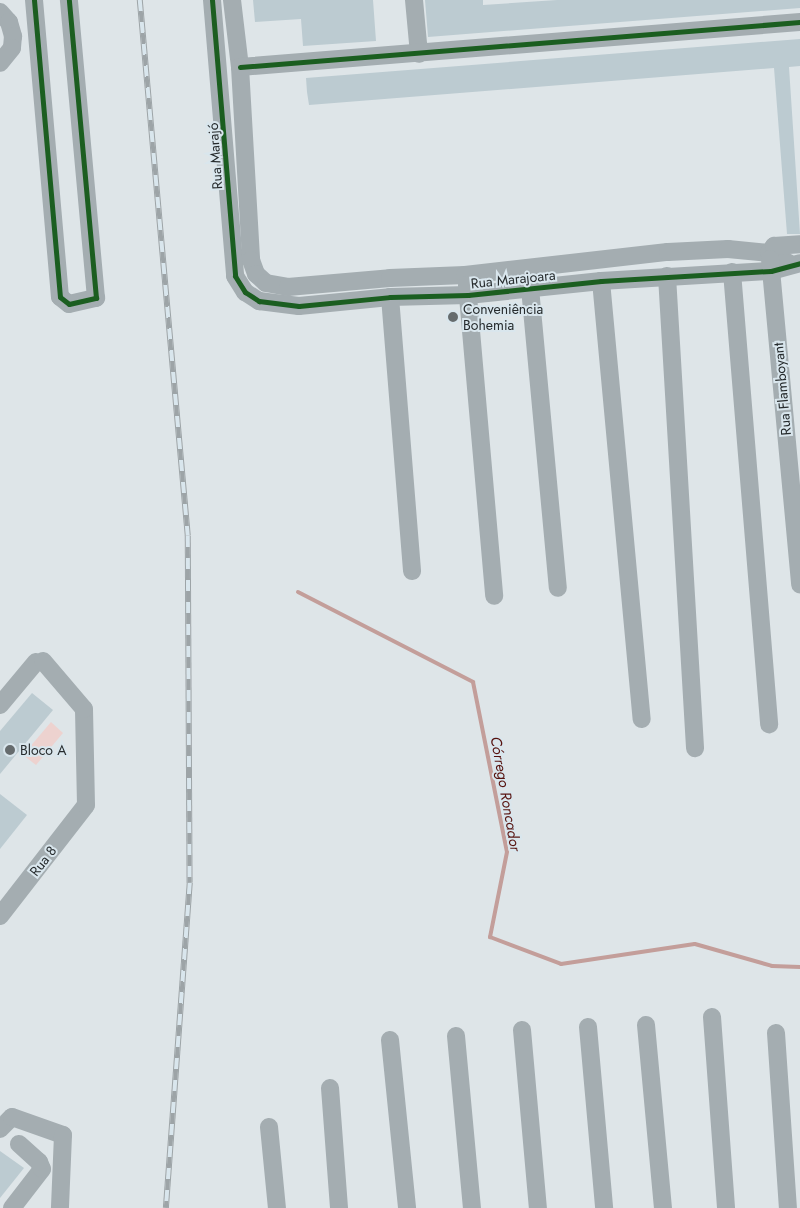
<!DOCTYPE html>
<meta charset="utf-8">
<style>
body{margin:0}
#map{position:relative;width:800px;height:1208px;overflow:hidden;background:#dee5e8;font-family:Jost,sans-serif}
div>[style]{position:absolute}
.green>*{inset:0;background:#edd2cf}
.stream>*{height:4px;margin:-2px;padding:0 2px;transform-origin:2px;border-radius:2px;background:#c39e9a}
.building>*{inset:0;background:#bccbd1}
.minor>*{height:18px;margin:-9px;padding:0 9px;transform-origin:9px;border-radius:9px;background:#a4adb1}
.rail>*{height:5.5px;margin-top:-2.75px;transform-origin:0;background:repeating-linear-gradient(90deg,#d9e6ed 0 11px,#9da4a7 0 22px);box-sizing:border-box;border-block:1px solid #9da4a7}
.cycleway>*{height:5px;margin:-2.5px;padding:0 2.5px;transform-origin:2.5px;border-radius:2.5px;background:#1b5e20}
.dots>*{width:14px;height:14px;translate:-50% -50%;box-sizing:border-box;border:2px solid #d9e6ed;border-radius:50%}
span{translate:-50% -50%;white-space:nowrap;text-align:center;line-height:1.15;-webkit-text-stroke:4px #d9e6ed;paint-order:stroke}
.street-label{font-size:14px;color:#262b2d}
.poi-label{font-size:14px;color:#262b2d}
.left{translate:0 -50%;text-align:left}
.water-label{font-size:15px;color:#57120e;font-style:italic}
</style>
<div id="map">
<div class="green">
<div style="clip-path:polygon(51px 722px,63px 733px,36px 765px,23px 755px)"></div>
</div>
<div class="stream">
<div style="left:298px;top:592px;width:197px;rotate:27.2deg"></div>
<div style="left:473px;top:682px;width:173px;rotate:78.7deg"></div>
<div style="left:507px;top:852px;width:87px;rotate:101.3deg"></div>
<div style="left:490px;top:937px;width:76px;rotate:20.8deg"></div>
<div style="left:561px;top:964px;width:135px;rotate:-8.5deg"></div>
<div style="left:695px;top:944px;width:80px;rotate:15.9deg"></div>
<div style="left:772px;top:966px;width:28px;rotate:2deg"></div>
</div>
<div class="building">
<div style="clip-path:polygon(253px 0,373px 0,376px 41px,303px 46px,301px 19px,255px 22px)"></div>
<div style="clip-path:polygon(425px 0,483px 0,483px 5px,557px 0,800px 0,800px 8px,428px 37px)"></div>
<div style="clip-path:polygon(800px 39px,800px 66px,789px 67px,800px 234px,787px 234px,774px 68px,309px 105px,307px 92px,306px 78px)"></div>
<div style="clip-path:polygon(32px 693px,53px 710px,0 774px,0 731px)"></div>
<div style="clip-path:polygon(0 794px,27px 815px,0 849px)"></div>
<div style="clip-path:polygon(0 1151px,24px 1168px,0 1198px)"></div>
</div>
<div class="minor">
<div style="left:34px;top:0;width:298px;rotate:85deg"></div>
<div style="left:60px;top:297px;width:11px;rotate:38deg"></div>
<div style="left:69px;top:304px;width:28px;rotate:-13deg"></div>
<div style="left:96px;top:298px;width:299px;rotate:-95.2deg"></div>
<div style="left:212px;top:0;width:277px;rotate:85.2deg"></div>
<div style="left:235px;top:276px;width:19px;rotate:58deg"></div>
<div style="left:245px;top:292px;width:17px;rotate:33deg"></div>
<div style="left:259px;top:301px;width:40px;rotate:7.1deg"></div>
<div style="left:299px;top:306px;width:91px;rotate:-5.6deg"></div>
<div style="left:390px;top:297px;width:78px;rotate:-1.5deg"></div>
<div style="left:468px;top:295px;width:134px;rotate:-6deg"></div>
<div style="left:601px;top:281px;width:170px;rotate:-3.4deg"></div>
<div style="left:771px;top:271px;width:30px;rotate:-15deg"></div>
<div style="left:232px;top:0;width:67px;rotate:83.2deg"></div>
<div style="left:240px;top:67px;width:193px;rotate:86.7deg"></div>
<div style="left:251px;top:260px;width:15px;rotate:70deg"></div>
<div style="left:256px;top:274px;width:13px;rotate:42deg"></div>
<div style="left:266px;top:283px;width:22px;rotate:10deg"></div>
<div style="left:288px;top:287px;width:102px;rotate:-5deg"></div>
<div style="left:390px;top:278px;width:75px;rotate:-2.3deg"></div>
<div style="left:465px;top:275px;width:204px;rotate:-6.5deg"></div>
<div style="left:668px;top:252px;width:60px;rotate:-2.9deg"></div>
<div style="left:728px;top:249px;width:41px;rotate:5.6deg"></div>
<div style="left:769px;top:253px;width:22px;rotate:27deg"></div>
<div style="left:414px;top:0;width:54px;rotate:84.7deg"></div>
<div style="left:0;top:12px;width:13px;rotate:48deg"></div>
<div style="left:9px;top:22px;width:15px;rotate:74deg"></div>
<div style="left:13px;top:36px;width:12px;rotate:95deg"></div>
<div style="left:12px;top:48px;width:19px;rotate:129deg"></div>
<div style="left:240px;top:67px;width:562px;rotate:-4.59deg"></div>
<div style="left:769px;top:253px;width:9px;rotate:-54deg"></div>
<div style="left:774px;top:246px;width:26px;rotate:-4deg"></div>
<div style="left:770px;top:259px;width:327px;rotate:84.7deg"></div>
<div style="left:732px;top:272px;width:454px;rotate:85.3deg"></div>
<div style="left:667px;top:276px;width:473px;rotate:86.6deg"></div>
<div style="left:601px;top:281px;width:440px;rotate:84.7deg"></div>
<div style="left:467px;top:285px;width:312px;rotate:85deg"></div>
<div style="left:530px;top:288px;width:301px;rotate:84.7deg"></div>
<div style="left:390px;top:297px;width:275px;rotate:85.4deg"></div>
<div style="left:0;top:705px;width:56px;rotate:-50.1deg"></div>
<div style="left:0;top:916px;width:140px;rotate:-52.2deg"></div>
<div style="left:86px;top:805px;width:96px;rotate:-91.2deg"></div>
<div style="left:84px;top:709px;width:63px;rotate:-130.5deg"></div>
<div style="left:712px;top:1017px;width:192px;rotate:85.8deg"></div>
<div style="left:646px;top:1025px;width:184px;rotate:84.7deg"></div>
<div style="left:588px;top:1027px;width:182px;rotate:84.9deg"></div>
<div style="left:522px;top:1030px;width:179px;rotate:84.9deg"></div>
<div style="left:776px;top:1033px;width:175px;rotate:86.1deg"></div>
<div style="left:456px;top:1036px;width:173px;rotate:84.7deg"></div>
<div style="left:390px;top:1040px;width:169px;rotate:84.2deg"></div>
<div style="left:330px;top:1088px;width:120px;rotate:85.7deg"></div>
<div style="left:269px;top:1127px;width:81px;rotate:84.4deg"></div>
<div style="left:0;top:1129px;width:17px;rotate:-45deg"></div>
<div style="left:12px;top:1117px;width:54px;rotate:19.4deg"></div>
<div style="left:63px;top:1135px;width:73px;rotate:92.4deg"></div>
<div style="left:12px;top:1208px;width:49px;rotate:-52.4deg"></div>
<div style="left:42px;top:1169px;width:8px;rotate:-113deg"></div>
<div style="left:39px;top:1162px;width:27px;rotate:-138deg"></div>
</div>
<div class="rail">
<div style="left:140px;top:0;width:538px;rotate:84.88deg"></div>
<div style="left:188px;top:536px;width:347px;rotate:89.7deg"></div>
<div style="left:190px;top:883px;width:326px;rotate:94.2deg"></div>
</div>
<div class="cycleway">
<div style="left:34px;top:0;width:298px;rotate:85deg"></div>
<div style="left:60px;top:297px;width:11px;rotate:38deg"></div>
<div style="left:69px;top:304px;width:28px;rotate:-13deg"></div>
<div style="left:96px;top:298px;width:299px;rotate:-95.2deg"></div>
<div style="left:212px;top:0;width:277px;rotate:85.2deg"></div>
<div style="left:235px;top:276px;width:19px;rotate:58deg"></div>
<div style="left:245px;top:292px;width:17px;rotate:33deg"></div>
<div style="left:259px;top:301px;width:40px;rotate:7.1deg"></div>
<div style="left:299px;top:306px;width:91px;rotate:-5.6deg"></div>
<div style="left:390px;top:297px;width:78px;rotate:-1.5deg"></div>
<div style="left:468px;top:295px;width:134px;rotate:-6deg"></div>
<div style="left:601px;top:281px;width:170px;rotate:-3.4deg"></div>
<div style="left:771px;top:271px;width:30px;rotate:-15deg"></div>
<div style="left:240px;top:67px;width:562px;rotate:-4.59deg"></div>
</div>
<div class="dots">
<div style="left:453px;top:317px;background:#666c6e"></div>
<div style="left:10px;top:750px;background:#666c6e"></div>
</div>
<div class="street-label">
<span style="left:215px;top:156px;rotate:-94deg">Rua Marajó</span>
<span style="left:513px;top:279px;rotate:-6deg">Rua Marajoara</span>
<span style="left:782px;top:389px;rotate:-95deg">Rua Flamboyant</span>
<span style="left:43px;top:861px;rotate:-52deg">Rua 8</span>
</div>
<div class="poi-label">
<span class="left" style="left:463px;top:317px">Conveniência<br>Bohemia</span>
<span class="left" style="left:20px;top:750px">Bloco A</span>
</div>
<div class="water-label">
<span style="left:505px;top:794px;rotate:80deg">Córrego Roncador</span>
</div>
</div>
